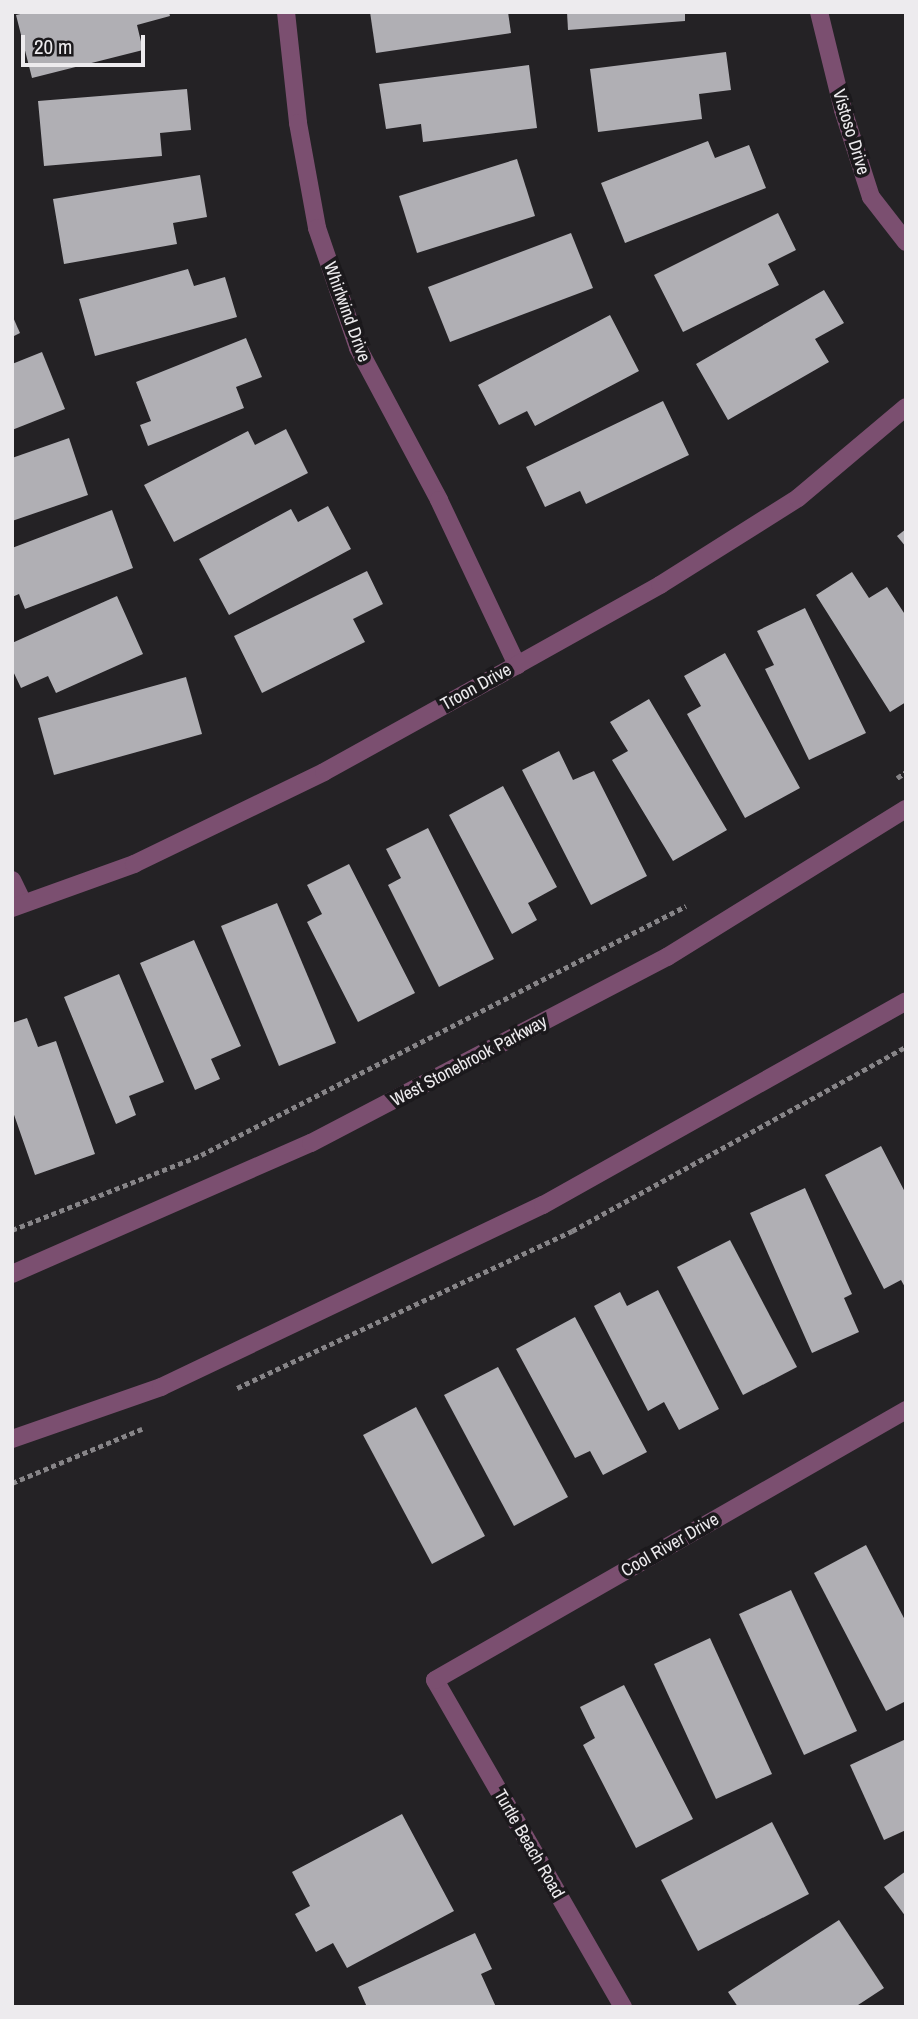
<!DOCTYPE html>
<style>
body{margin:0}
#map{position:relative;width:918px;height:2019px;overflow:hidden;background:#242225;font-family:"Archivo Narrow",sans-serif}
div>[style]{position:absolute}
.building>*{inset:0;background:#b0afb4}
.path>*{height:4.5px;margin-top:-2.25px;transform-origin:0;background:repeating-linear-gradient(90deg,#878588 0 5px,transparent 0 8.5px)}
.minor>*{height:18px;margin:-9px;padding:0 9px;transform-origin:9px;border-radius:9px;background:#7b4f70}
.tertiary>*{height:18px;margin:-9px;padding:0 9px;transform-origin:9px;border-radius:9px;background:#7b4f70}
span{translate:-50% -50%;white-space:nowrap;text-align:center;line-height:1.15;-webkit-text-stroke:7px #1b191c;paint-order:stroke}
.street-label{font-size:18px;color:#edebee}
.frame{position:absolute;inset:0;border:14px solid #edebee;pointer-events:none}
.scale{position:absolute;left:21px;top:35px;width:124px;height:32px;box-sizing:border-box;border:4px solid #edebee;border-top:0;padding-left:9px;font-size:21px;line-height:24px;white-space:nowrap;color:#edebee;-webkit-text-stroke:5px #1b191c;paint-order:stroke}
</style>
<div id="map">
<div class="building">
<div style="clip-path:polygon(29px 12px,169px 12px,170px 16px,137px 25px,143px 50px,32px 78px,16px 15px)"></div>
<div style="clip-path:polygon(370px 12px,508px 12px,511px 33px,376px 53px)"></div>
<div style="clip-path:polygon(567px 12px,685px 12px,685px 21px,568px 30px)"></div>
<div style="clip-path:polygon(726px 52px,731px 90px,699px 94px,702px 119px,598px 132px,590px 69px)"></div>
<div style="clip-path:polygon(529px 65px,537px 128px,423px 142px,421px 124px,386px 129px,379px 84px)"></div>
<div style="clip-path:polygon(187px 89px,191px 130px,160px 133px,162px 156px,44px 166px,38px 101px)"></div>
<div style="clip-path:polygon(708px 141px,715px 158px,749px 145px,766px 188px,625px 243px,601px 183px)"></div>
<div style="clip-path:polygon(517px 159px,535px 216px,417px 253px,399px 196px)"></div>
<div style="clip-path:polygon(200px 175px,207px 217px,173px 223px,177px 244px,64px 264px,53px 199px)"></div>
<div style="clip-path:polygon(778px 213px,796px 250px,768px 264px,779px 285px,683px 332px,654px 275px)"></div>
<div style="clip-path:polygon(571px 233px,593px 288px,450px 342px,428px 287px)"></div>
<div style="clip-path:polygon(188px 269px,194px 286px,225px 277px,237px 317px,95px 356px,79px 299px)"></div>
<div style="clip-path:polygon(824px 290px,844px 323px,815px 339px,829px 362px,728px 420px,696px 364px)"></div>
<div style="clip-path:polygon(12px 315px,20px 333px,12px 337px)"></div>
<div style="clip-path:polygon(610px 315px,639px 371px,535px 426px,527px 411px,499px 425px,478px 385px)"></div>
<div style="clip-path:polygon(246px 338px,262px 377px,236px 387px,244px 408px,148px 446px,140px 425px,151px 421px,136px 382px)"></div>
<div style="clip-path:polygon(42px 352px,65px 409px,12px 430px,12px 364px)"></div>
<div style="clip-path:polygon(663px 401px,689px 455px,586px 504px,580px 491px,545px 507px,526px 467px)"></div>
<div style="clip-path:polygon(286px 429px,308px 473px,174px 542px,144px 485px,248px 431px,255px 445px)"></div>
<div style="clip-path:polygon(69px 438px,88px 495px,12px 521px,12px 458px)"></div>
<div style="clip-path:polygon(328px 506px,351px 549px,229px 615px,199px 559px,291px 509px,298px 522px)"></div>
<div style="clip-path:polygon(112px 510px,133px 568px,25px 609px,19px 594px,12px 597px,12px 548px)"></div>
<div style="clip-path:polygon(906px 529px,906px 547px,897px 536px)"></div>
<div style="clip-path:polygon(367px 571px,383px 604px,353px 619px,365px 642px,262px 693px,234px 636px)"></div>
<div style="clip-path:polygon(852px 572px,869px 598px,887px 587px,906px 616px,906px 702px,890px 712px,816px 595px)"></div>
<div style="clip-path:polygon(117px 596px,143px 654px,56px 693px,48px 676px,21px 688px,12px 669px,12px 643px)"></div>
<div style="clip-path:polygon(805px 608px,866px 733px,809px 760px,765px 669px,774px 665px,757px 631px)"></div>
<div style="clip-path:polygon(725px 653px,800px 788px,745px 818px,687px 714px,701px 706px,684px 676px)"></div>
<div style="clip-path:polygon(186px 677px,202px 734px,54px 775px,38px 718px)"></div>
<div style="clip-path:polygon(649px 699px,727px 830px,673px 861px,612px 760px,628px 751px,610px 722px)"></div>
<div style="clip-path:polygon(559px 751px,573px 780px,594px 771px,647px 876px,591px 905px,522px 770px)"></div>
<div style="clip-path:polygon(503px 786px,557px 887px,528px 903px,537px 920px,512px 934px,449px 815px)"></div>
<div style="clip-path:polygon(428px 828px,494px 959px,439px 987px,388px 885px,401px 878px,386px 849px)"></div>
<div style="clip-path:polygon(349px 864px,415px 993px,358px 1022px,307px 922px,322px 914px,307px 885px)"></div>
<div style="clip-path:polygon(277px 903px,336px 1043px,279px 1066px,221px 926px)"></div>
<div style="clip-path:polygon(194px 940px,241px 1046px,211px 1059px,220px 1079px,195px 1090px,140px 963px)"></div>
<div style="clip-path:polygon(119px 974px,164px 1082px,129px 1096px,136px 1115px,116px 1124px,64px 997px)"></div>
<div style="clip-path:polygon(27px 1018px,38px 1047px,56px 1041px,95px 1154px,35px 1175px,12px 1109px,12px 1023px)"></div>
<div style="clip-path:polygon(881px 1146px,906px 1194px,906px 1289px,901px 1280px,884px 1289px,825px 1175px)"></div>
<div style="clip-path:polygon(805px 1188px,852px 1294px,844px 1298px,859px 1332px,812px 1353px,750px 1213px)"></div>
<div style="clip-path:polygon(730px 1240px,797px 1367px,743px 1395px,677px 1267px)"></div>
<div style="clip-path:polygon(658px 1290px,719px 1409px,679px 1430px,664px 1402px,648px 1411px,594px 1306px,620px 1292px,627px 1306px)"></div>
<div style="clip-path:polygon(575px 1317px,647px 1452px,603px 1475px,590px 1451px,575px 1458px,516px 1349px)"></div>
<div style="clip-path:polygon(498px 1367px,568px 1497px,514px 1526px,444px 1395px)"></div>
<div style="clip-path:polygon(416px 1407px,485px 1536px,432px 1564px,363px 1435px)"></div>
<div style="clip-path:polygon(866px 1545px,906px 1622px,906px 1701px,886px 1711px,814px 1573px)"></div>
<div style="clip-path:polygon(791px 1590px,857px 1731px,804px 1755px,739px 1614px)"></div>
<div style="clip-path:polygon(710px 1638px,772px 1774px,716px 1799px,654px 1664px)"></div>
<div style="clip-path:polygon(624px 1685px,693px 1819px,636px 1848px,583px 1745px,595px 1738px,580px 1707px)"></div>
<div style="clip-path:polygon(906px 1739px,906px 1830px,884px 1840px,850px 1765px)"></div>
<div style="clip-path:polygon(402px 1814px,454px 1911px,347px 1968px,333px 1943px,316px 1952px,295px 1914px,310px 1906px,292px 1872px)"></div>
<div style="clip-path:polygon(772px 1822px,809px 1894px,698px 1951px,661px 1880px)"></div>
<div style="clip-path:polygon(906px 1871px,906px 1917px,884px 1887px)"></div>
<div style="clip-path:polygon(839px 1920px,884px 1988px,855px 2007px,738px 2007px,728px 1992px)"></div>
<div style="clip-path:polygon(475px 1933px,492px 1969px,481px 1974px,496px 2007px,367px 2007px,358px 1987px)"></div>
</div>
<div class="path">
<div style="left:897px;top:778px;width:11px;rotate:-34deg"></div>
<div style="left:12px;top:1230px;width:203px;rotate:-21.6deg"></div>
<div style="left:201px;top:1155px;width:545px;rotate:-27.18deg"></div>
<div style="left:237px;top:1388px;width:370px;rotate:-25.1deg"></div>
<div style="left:572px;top:1231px;width:381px;rotate:-28.9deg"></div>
<div style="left:12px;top:1483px;width:141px;rotate:-22.6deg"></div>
</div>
<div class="minor">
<div style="left:286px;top:12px;width:112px;rotate:83.8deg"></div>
<div style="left:298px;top:123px;width:107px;rotate:79.7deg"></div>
<div style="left:317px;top:228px;width:127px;rotate:71.1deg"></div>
<div style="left:358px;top:348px;width:172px;rotate:61.9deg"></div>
<div style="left:439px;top:500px;width:183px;rotate:64.7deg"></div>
<div style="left:819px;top:12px;width:101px;rotate:76.2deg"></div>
<div style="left:843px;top:110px;width:91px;rotate:72.2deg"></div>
<div style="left:871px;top:197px;width:57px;rotate:52.1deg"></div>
<div style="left:12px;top:880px;width:25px;rotate:64deg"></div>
<div style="left:12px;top:908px;width:130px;rotate:-19.8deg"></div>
<div style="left:134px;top:864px;width:211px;rotate:-25.8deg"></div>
<div style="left:324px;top:772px;width:221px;rotate:-29deg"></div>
<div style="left:517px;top:665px;width:164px;rotate:-29.2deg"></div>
<div style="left:660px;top:585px;width:163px;rotate:-32.2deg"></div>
<div style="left:798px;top:498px;width:141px;rotate:-40.1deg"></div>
<div style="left:623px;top:2007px;width:377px;rotate:-119.9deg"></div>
<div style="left:435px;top:1680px;width:543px;rotate:-29.82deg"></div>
</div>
<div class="tertiary">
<div style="left:12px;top:1274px;width:326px;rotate:-23.7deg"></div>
<div style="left:311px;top:1143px;width:402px;rotate:-27.6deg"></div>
<div style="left:667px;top:957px;width:281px;rotate:-31.8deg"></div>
<div style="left:12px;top:1439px;width:158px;rotate:-19.2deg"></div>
<div style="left:161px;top:1387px;width:423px;rotate:-25.5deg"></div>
<div style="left:543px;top:1205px;width:416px;rotate:-29.3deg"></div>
</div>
<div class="street-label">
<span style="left:851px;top:132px;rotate:73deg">Vistoso Drive</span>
<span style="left:347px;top:312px;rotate:70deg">Whirlwind Drive</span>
<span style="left:476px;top:687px;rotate:-29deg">Troon Drive</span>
<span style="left:469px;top:1061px;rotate:-28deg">West Stonebrook Parkway</span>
<span style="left:670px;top:1545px;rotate:-30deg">Cool River Drive</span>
<span style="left:529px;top:1844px;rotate:60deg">Turtle Beach Road</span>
</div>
<div class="frame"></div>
<div class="scale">20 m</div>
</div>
